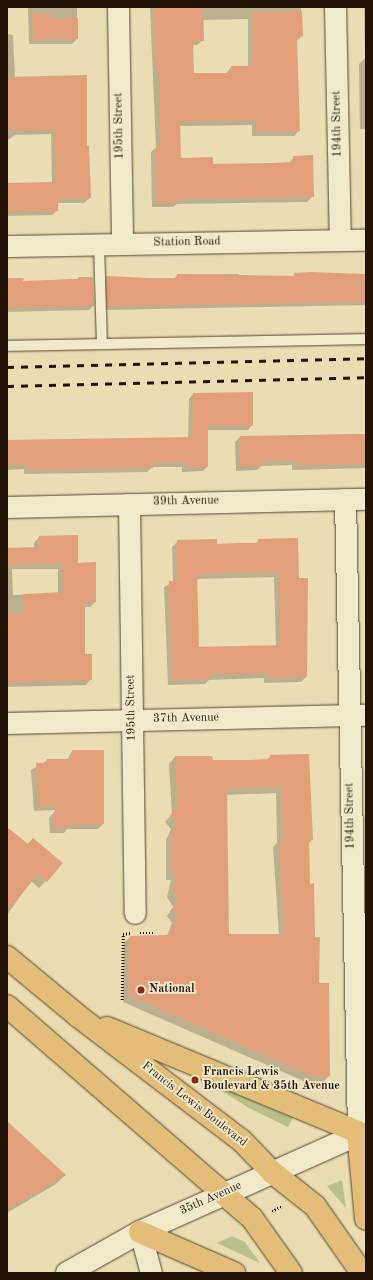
<!DOCTYPE html>
<style>
body{margin:0}
#map{position:relative;width:373px;height:1280px;overflow:hidden;background:#e9ddb1;font-family:"Old Standard TT",serif}
div>[style]{position:absolute}
.green>*{inset:0;background:#b9c08a}
.shadow>*{inset:0;background:#0003}
.building>*{inset:0;background:#e39f7a}
.path>*{height:2.5px;margin-top:-1.25px;transform-origin:0;background:repeating-linear-gradient(90deg,#231307 0 1px,transparent 0 3px)}
.roads{filter:drop-shadow(0 0 1px #544632) drop-shadow(0 0 1px #544632)}
.lane>*{height:10px;margin:-5px;padding:0 5px;transform-origin:5px;border-radius:5px;background:#f1e9cc}
.street>*{height:21px;margin:-10.5px;padding:0 10.5px;transform-origin:10.5px;border-radius:10.5px;background:#f1e9cc}
.secondary>*{height:22px;margin:-11px;padding:0 11px;transform-origin:11px;border-radius:11px;background:#f1e9cc}
.primary>*{height:22px;margin:-11px;padding:0 11px;transform-origin:11px;border-radius:11px;background:#e4be78}
.rail>*{height:3px;margin-top:-1.5px;transform-origin:0;background:repeating-linear-gradient(90deg,#231307 0 7px,transparent 0 14px)}
.dots>*{width:11px;height:11px;translate:-50% -50%;box-sizing:border-box;border:2px solid #f1e9cc;border-radius:50%}
span{translate:-50% -50%;white-space:nowrap;text-align:center;line-height:1.15;-webkit-text-stroke:3.5px #f1e9cc;paint-order:stroke}
.street-label{font-size:12px;color:#231307}
.poi-label{font-size:12px;color:#231307;font-weight:700}
.left{translate:0 -50%;text-align:left}
.frame{position:absolute;inset:0;border:8px solid #231307;pointer-events:none}
</style>
<div id="map">
<div class="green">
<div style="clip-path:polygon(206px 1081px,293px 1118px,288px 1127px,249px 1108px)"></div>
<div style="clip-path:polygon(342px 1180px,346px 1208px,327px 1186px)"></div>
<div style="clip-path:polygon(232px 1236px,245px 1242px,260px 1263px,217px 1243px)"></div>
</div>
<div class="shadow">
<div style="clip-path:polygon(28px 7px,77px 7px,77px 39px,72px 44px,29px 44px)"></div>
<div style="clip-path:polygon(evenodd,150px 7px,301px 7px,302px 36px,296px 42px,299px 131px,294px 136px,252px 136px,252px 125px,179px 126px,180px 159px,212px 165px,288px 164px,294px 157px,313px 196px,307px 202px,177px 204px,173px 207px,152px 207px,151px 152px,156px 148px,150px 7px,248px 19px,248px 67px,231px 67px,226px 74px,193px 74px,193px 45px,197px 45px,203px 40px,202px 20px,248px 19px)"></div>
<div style="clip-path:polygon(364px 7px,366px 7px,366px 129px,360px 129px,359px 64px,365px 58px)"></div>
<div style="clip-path:polygon(7px 34px,13px 35px,15px 78px,86px 147px,90px 198px,84px 203px,57px 203px,57px 210px,52px 215px,7px 216px,7px 183px,52px 183px,51px 134px,15px 135px,7px 141px)"></div>
<div style="clip-path:polygon(239px 274px,239px 277px,292px 277px,295px 274px,366px 275px,366px 305px,105px 310px,103px 281px,107px 277px,174px 279px,177px 275px)"></div>
<div style="clip-path:polygon(92px 278px,93px 306px,89px 310px,7px 312px,7px 279px,22px 282px)"></div>
<div style="clip-path:polygon(193px 394px,252px 425px,248px 430px,207px 430px,207px 467px,203px 471px,182px 472px,182px 467px,152px 467px,147px 472px,24px 474px,24px 469px,7px 470px,7px 441px,188px 438px,189px 399px)"></div>
<div style="clip-path:polygon(366px 434px,366px 468px,292px 470px,292px 465px,262px 466px,257px 470px,236px 471px,235px 442px,240px 437px)"></div>
<div style="clip-path:polygon(evenodd,39px 537px,77px 564px,95px 602px,90px 607px,84px 607px,84px 655px,91px 679px,86px 685px,7px 687px,7px 549px,34px 548px,34px 543px,39px 537px,12px 569px,58px 569px,58px 594px,13px 595px,12px 569px)"></div>
<div style="clip-path:polygon(evenodd,259px 540px,298px 579px,306px 677px,301px 682px,264px 683px,264px 678px,209px 680px,205px 684px,168px 685px,164px 587px,173px 582px,172px 547px,178px 541px,216px 545px,255px 544px,259px 540px,274px 577px,276px 646px,198px 648px,196px 579px,274px 577px)"></div>
<div style="clip-path:polygon(72px 751px,103px 824px,98px 829px,67px 829px,64px 833px,50px 833px,49px 818px,56px 810px,34px 811px,31px 770px,48px 760px,67px 760px)"></div>
<div style="clip-path:polygon(evenodd,271px 756px,312px 840px,308px 844px,309px 885px,329px 1076px,323px 1082px,308px 1083px,123px 1002px,124px 943px,130px 937px,167px 936px,172px 923px,167px 916px,173px 907px,167px 897px,171px 880px,166px 880px,166px 840px,171px 829px,165px 822px,172px 814px,169px 764px,175px 757px,211px 757px,212px 761px,266px 760px,271px 756px,276px 793px,277px 843px,273px 847px,279px 935px,228px 935px,226px 795px,276px 793px)"></div>
<div style="clip-path:polygon(7px 828px,27px 845px,33px 839px,46px 881px,39px 888px,31px 881px,7px 915px)"></div>
<div style="clip-path:polygon(7px 1123px,65px 1175px,56px 1184px,7px 1213px)"></div>
</div>
<div class="building">
<div style="clip-path:polygon(154px 7px,203px 7px,204px 41px,193px 41px,194px 73px,231px 73px,231px 66px,253px 66px,253px 12px,302px 11px,303px 36px,297px 36px,300px 131px,256px 131px,257px 120px,180px 121px,181px 158px,213px 157px,213px 164px,274px 163px,293px 162px,293px 156px,313px 155px,314px 197px,179px 199px,179px 202px,157px 203px,156px 146px,160px 146px,160px 79px,159px 71px,156px 72px)"></div>
<div style="clip-path:polygon(33px 14px,51px 14px,51px 18px,78px 18px,78px 39px,33px 39px)"></div>
<div style="clip-path:polygon(87px 75px,87px 146px,89px 146px,91px 198px,58px 199px,58px 211px,7px 212px,7px 183px,56px 182px,55px 130px,7px 130px,7px 77px)"></div>
<div style="clip-path:polygon(311px 272px,366px 274px,366px 302px,107px 306px,106px 276px,149px 278px,177px 278px,177px 274px,294px 276px,294px 273px)"></div>
<div style="clip-path:polygon(78px 277px,93px 277px,94px 306px,7px 308px,7px 278px,24px 278px,23px 281px,78px 279px)"></div>
<div style="clip-path:polygon(253px 392px,253px 426px,208px 425px,208px 467px,186px 467px,186px 462px,153px 463px,153px 468px,110px 469px,28px 470px,28px 465px,7px 465px,7px 440px,193px 437px,193px 393px)"></div>
<div style="clip-path:polygon(366px 434px,366px 464px,297px 465px,297px 461px,263px 461px,263px 466px,240px 466px,240px 436px)"></div>
<div style="clip-path:polygon(78px 535px,78px 563px,96px 562px,96px 602px,85px 602px,85px 654px,92px 654px,92px 680px,7px 682px,7px 613px,24px 613px,23px 594px,63px 592px,62px 564px,7px 565px,7px 548px,39px 547px,39px 536px)"></div>
<div style="clip-path:polygon(evenodd,298px 538px,299px 578px,308px 578px,307px 677px,269px 678px,269px 673px,211px 674px,211px 679px,173px 680px,169px 581px,178px 581px,177px 540px,217px 539px,217px 544px,239px 543px,258px 543px,258px 539px,298px 538px,279px 572px,281px 645px,199px 647px,197px 574px,279px 572px)"></div>
<div style="clip-path:polygon(72px 750px,104px 750px,104px 824px,70px 824px,70px 828px,54px 828px,54px 812px,59px 805px,39px 806px,36px 763px,47px 763px,47px 759px,72px 759px)"></div>
<div style="clip-path:polygon(evenodd,309px 754px,313px 840px,309px 840px,310px 884px,314px 883px,315px 937px,320px 937px,319px 983px,329px 983px,330px 1076px,315px 1077px,129px 995px,130px 936px,170px 935px,178px 916px,173px 909px,179px 900px,173px 890px,177px 874px,172px 874px,172px 833px,177px 823px,170px 815px,178px 807px,175px 756px,212px 756px,213px 760px,251px 760px,270px 759px,270px 755px,309px 754px,282px 787px,283px 840px,279px 840px,285px 934px,229px 934px,227px 789px,282px 787px)"></div>
<div style="clip-path:polygon(7px 827px,28px 844px,33px 838px,63px 863px,47px 882px,38px 874px,7px 912px)"></div>
<div style="clip-path:polygon(7px 1121px,66px 1175px,7px 1210px)"></div>
</div>
<div class="path">
<div style="left:140px;top:933px;width:14px"></div>
<div style="left:122px;top:1000px;width:66px;rotate:-89.1deg"></div>
<div style="left:123px;top:934px;width:8px;rotate:-7deg"></div>
<div style="left:272px;top:1211px;width:11px;rotate:-27deg"></div>
</div>
<div class="roads">
<div class="lane">
<div style="left:99px;top:245px;width:99px;rotate:88.3deg"></div>
<div style="left:7px;top:346px;width:359px;rotate:-1.1deg"></div>
</div>
<div class="street">
<div style="left:118px;top:7px;width:237px;rotate:89deg"></div>
<div style="left:335px;top:7px;width:233px;rotate:88.8deg"></div>
<div style="left:7px;top:246px;width:359px;rotate:-1deg"></div>
<div style="left:345px;top:499px;width:633px;rotate:88.82deg"></div>
<div style="left:129px;top:504px;width:409px;rotate:89.2deg"></div>
<div style="left:7px;top:507px;width:359px;rotate:-1.3deg"></div>
<div style="left:7px;top:723px;width:359px;rotate:-1.3deg"></div>
<div style="left:140px;top:1232px;width:42px;rotate:75deg"></div>
</div>
<div class="secondary">
<div style="left:67px;top:1273px;width:84px;rotate:-29.3deg"></div>
<div style="left:140px;top:1232px;width:248px;rotate:-24.1deg"></div>
</div>
<div class="primary">
<div style="left:7px;top:957px;width:92px;rotate:39.7deg"></div>
<div style="left:78px;top:1016px;width:205px;rotate:37.3deg"></div>
<div style="left:241px;top:1140px;width:45px;rotate:45.9deg"></div>
<div style="left:272px;top:1172px;width:55px;rotate:38.3deg"></div>
<div style="left:315px;top:1206px;width:82px;rotate:55deg"></div>
<div style="left:7px;top:1006px;width:324px;rotate:40.9deg"></div>
<div style="left:252px;top:1218px;width:67px;rotate:54.7deg"></div>
<div style="left:107px;top:1028px;width:272px;rotate:22.5deg"></div>
<div style="left:358px;top:1132px;width:87px;rotate:84.7deg"></div>
<div style="left:140px;top:1232px;width:103px;rotate:23.6deg"></div>
</div>
</div>
<div class="rail">
<div style="left:7px;top:367px;width:359px;rotate:-1.4deg"></div>
<div style="left:7px;top:386px;width:359px;rotate:-1.4deg"></div>
</div>
<div class="dots">
<div style="left:141px;top:990px;background:#8f2418"></div>
<div style="left:195px;top:1080px;background:#8f2418"></div>
</div>
<div class="street-label">
<span style="left:338px;top:124px;rotate:-91deg">194th Street</span>
<span style="left:120px;top:126px;rotate:-91deg">195th Street</span>
<span style="left:187px;top:243px;rotate:-1deg">Station Road</span>
<span style="left:186px;top:502px;rotate:-1deg">39th Avenue</span>
<span style="left:132px;top:708px;rotate:-91deg">195th Street</span>
<span style="left:186px;top:719px;rotate:-1deg">37th Avenue</span>
<span style="left:351px;top:816px;rotate:-91deg">194th Street</span>
<span style="left:194px;top:1105px;rotate:38deg">Francis Lewis Boulevard</span>
<span style="left:211px;top:1199px;rotate:-24deg">35th Avenue</span>
</div>
<div class="poi-label">
<span class="left" style="left:149px;top:990px">National</span>
<span class="left" style="left:203px;top:1080px">Francis Lewis<br>Boulevard &amp; 35th Avenue</span>
</div>
<div class="frame"></div>
</div>
